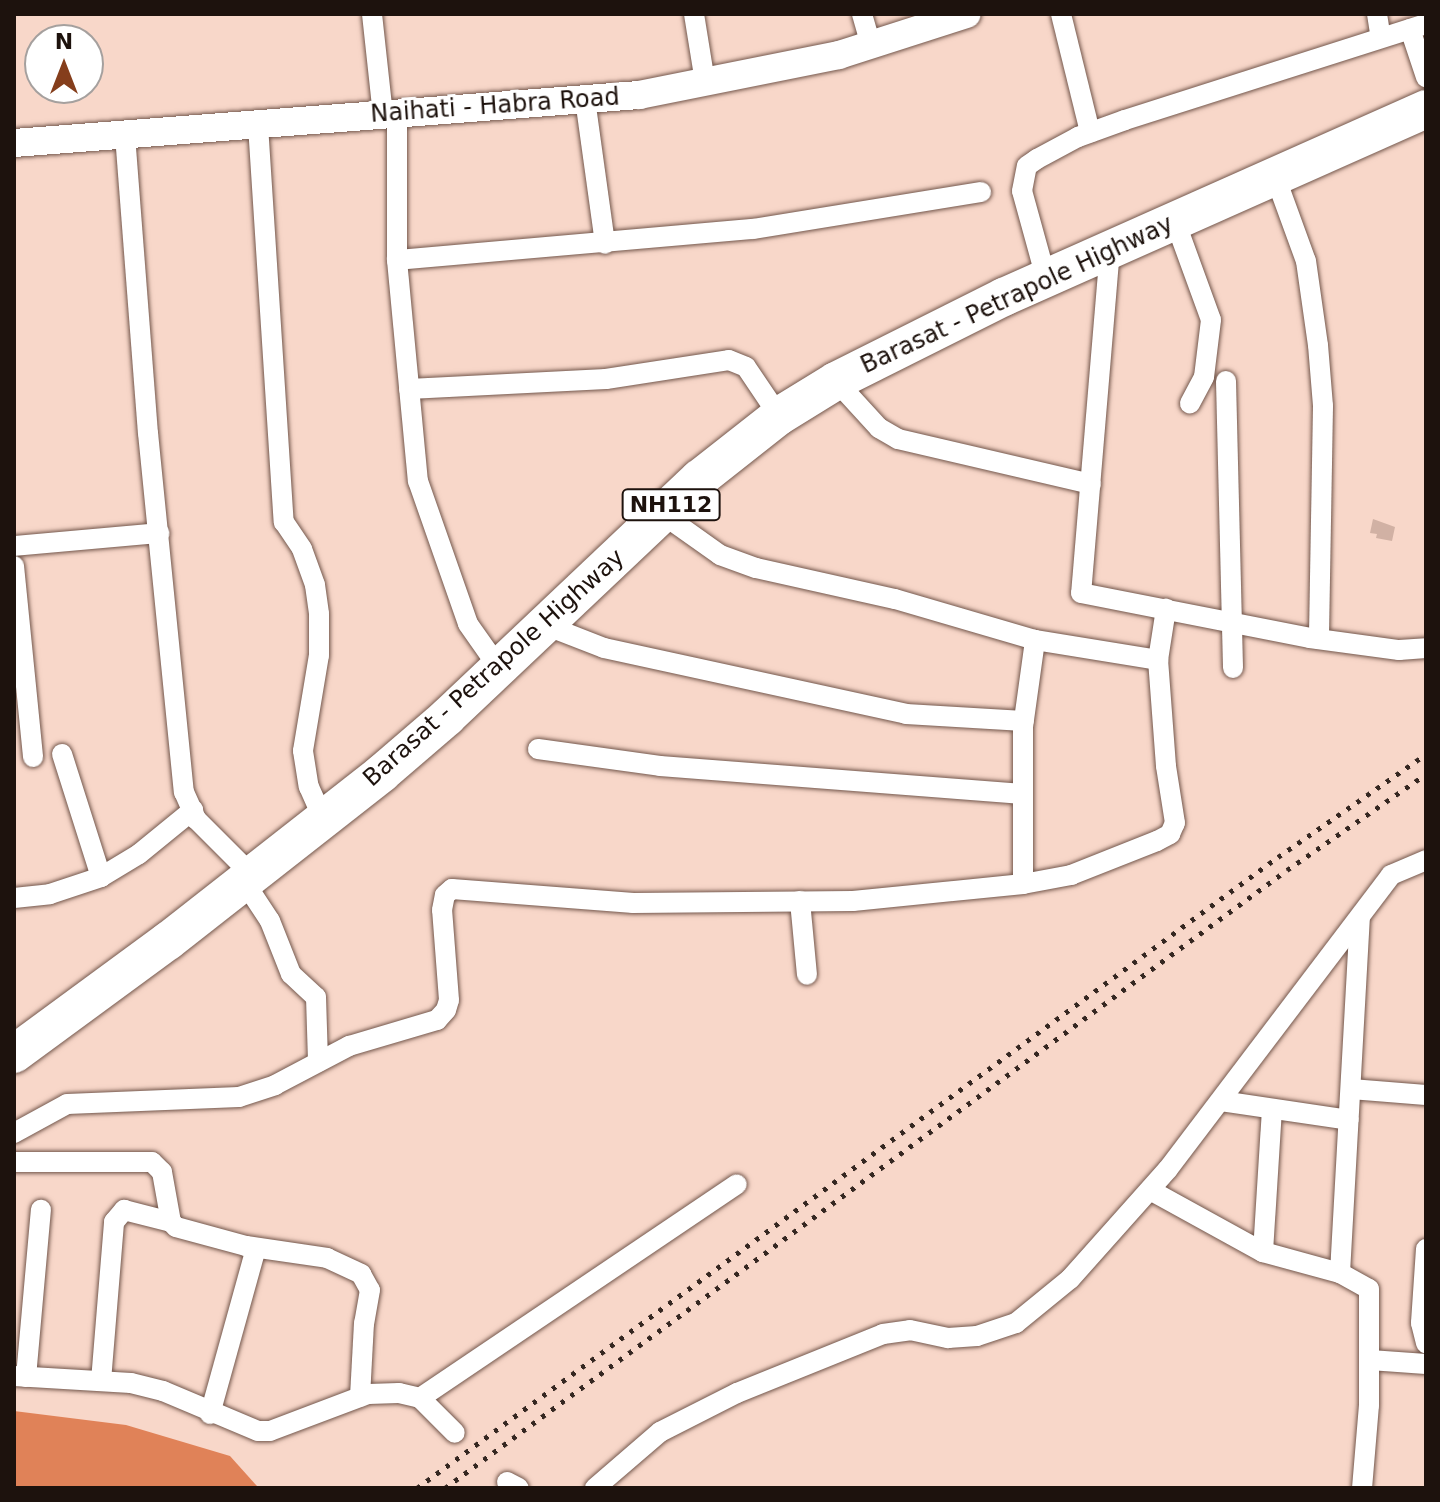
<!DOCTYPE html>
<style>
body{margin:0}
#map{position:relative;width:1440px;height:1502px;overflow:hidden;background:#f8d7c9;font-family:"DejaVu Sans",sans-serif}
div>[style]{position:absolute}
.water>*{inset:0;background:#e08258}
.building>*{inset:0;background:#d1b1a4}
.roads{filter:drop-shadow(0 0 2px #73574c) drop-shadow(0 0 2px #73574c)}
.street>*{height:20px;margin:-10px;padding:0 10px;transform-origin:10px;border-radius:10px;background:#fff}
.secondary>*{height:28px;margin:-14px;padding:0 14px;transform-origin:14px;border-radius:14px;background:#fff}
.highway>*{height:38px;margin:-19px;padding:0 19px;transform-origin:19px;border-radius:19px;background:#fff}
.rail>*{height:5px;margin-top:-2.5px;transform-origin:0;background:repeating-linear-gradient(90deg,#352721 0 4px,transparent 0 12px)}
span{translate:-50% -50%;white-space:nowrap;text-align:center;line-height:1.15;-webkit-text-stroke:6px #fff;paint-order:stroke}
.shield-label span{padding:2px 6px;background:#fff;border:2px solid;border-radius:6px;-webkit-text-stroke-width:0}
.shield-label{font-size:22px;color:#1d120d;font-weight:700}
.street-label{font-size:24px;color:#1d120d}
.frame{position:absolute;inset:0;border:16px solid #1d120d;pointer-events:none}
.north{position:absolute;left:24px;top:24px;width:80px;height:80px;box-sizing:border-box;background:#fff;border:2px solid #a5a09e;border-radius:50%;rotate:0deg;font-size:22px;font-weight:700;line-height:32px;text-align:center;color:#1d120d}
.north::after{content:'';display:block;margin:auto;width:28px;height:36px;background:#853e1c;clip-path:polygon(50% 0,100% 100%,50% 72%,0 100%)}
</style>
<div id="map">
<div class="water">
<div style="clip-path:polygon(14px 1411px,126px 1425px,230px 1456px,257px 1486px,14px 1488px)"></div>
</div>
<div class="building">
<div style="clip-path:polygon(1373px 519px,1395px 527px,1392px 541px,1376px 538px,1377px 534px,1370px 533px)"></div>
</div>
<div class="roads">
<div class="street">
<div style="left:372px;top:14px;width:102px;rotate:83.8deg"></div>
<div style="left:694px;top:14px;width:69px;rotate:80.8deg"></div>
<div style="left:862px;top:14px;width:32px;rotate:74deg"></div>
<div style="left:1061px;top:14px;width:122px;rotate:76.2deg"></div>
<div style="left:1377px;top:14px;width:24px;rotate:81deg"></div>
<div style="left:1410px;top:29px;width:51px;rotate:71.6deg"></div>
<div style="left:585px;top:99px;width:146px;rotate:82.1deg"></div>
<div style="left:397px;top:114px;width:146px;rotate:90deg"></div>
<div style="left:397px;top:260px;width:222px;rotate:84.6deg"></div>
<div style="left:418px;top:481px;width:151px;rotate:70.7deg"></div>
<div style="left:468px;top:624px;width:54px;rotate:54.8deg"></div>
<div style="left:258px;top:125px;width:398px;rotate:86.3deg"></div>
<div style="left:284px;top:522px;width:32px;rotate:56deg"></div>
<div style="left:302px;top:549px;width:38px;rotate:70deg"></div>
<div style="left:315px;top:585px;width:29px;rotate:82deg"></div>
<div style="left:319px;top:614px;width:41px;rotate:90deg"></div>
<div style="left:319px;top:655px;width:97px;rotate:99.5deg"></div>
<div style="left:303px;top:751px;width:36px;rotate:81deg"></div>
<div style="left:309px;top:787px;width:36px;rotate:66deg"></div>
<div style="left:125px;top:135px;width:299px;rotate:85.6deg"></div>
<div style="left:148px;top:433px;width:361px;rotate:84.3deg"></div>
<div style="left:184px;top:792px;width:30px;rotate:66deg"></div>
<div style="left:196px;top:819px;width:81px;rotate:45deg"></div>
<div style="left:1275px;top:176px;width:90px;rotate:70deg"></div>
<div style="left:1306px;top:261px;width:85px;rotate:81.9deg"></div>
<div style="left:1318px;top:345px;width:61px;rotate:85.3deg"></div>
<div style="left:1323px;top:406px;width:233px;rotate:91deg"></div>
<div style="left:1175px;top:221px;width:105px;rotate:70deg"></div>
<div style="left:1211px;top:320px;width:57px;rotate:97deg"></div>
<div style="left:1204px;top:377px;width:30px;rotate:118deg"></div>
<div style="left:1110px;top:249px;width:345px;rotate:94.8deg"></div>
<div style="left:1081px;top:593px;width:233px;rotate:11.1deg"></div>
<div style="left:1310px;top:638px;width:90px;rotate:7.7deg"></div>
<div style="left:1399px;top:650px;width:27px;rotate:-4deg"></div>
<div style="left:397px;top:260px;width:357px;rotate:-5deg"></div>
<div style="left:753px;top:229px;width:231px;rotate:-9.2deg"></div>
<div style="left:1046px;top:278px;width:90px;rotate:-105.4deg"></div>
<div style="left:1022px;top:191px;width:25px;rotate:-79deg"></div>
<div style="left:1027px;top:166px;width:12px;rotate:-35deg"></div>
<div style="left:1037px;top:159px;width:47px;rotate:-28.2deg"></div>
<div style="left:1078px;top:137px;width:50px;rotate:-19.9deg"></div>
<div style="left:1125px;top:120px;width:316px;rotate:-17.7deg"></div>
<div style="left:836px;top:381px;width:64px;rotate:47.5deg"></div>
<div style="left:879px;top:428px;width:22px;rotate:30deg"></div>
<div style="left:898px;top:439px;width:198px;rotate:13.1deg"></div>
<div style="left:1226px;top:381px;width:287px;rotate:88.6deg"></div>
<div style="left:409px;top:389px;width:197px;rotate:-2.9deg"></div>
<div style="left:606px;top:379px;width:124px;rotate:-8.8deg"></div>
<div style="left:729px;top:360px;width:18px;rotate:22deg"></div>
<div style="left:746px;top:367px;width:59px;rotate:56deg"></div>
<div style="left:661px;top:513px;width:72px;rotate:35.4deg"></div>
<div style="left:720px;top:555px;width:38px;rotate:20deg"></div>
<div style="left:756px;top:568px;width:142px;rotate:12.6deg"></div>
<div style="left:895px;top:599px;width:146px;rotate:16.3deg"></div>
<div style="left:1035px;top:640px;width:125px;rotate:9.2deg"></div>
<div style="left:14px;top:546px;width:146px;rotate:-5.1deg"></div>
<div style="left:14px;top:566px;width:192px;rotate:84.3deg"></div>
<div style="left:545px;top:625px;width:63px;rotate:21.3deg"></div>
<div style="left:604px;top:648px;width:309px;rotate:12.3deg"></div>
<div style="left:906px;top:714px;width:118px;rotate:3.4deg"></div>
<div style="left:538px;top:749px;width:123px;rotate:7.9deg"></div>
<div style="left:660px;top:766px;width:364px;rotate:4.4deg"></div>
<div style="left:62px;top:754px;width:129px;rotate:72.4deg"></div>
<div style="left:245px;top:883px;width:45px;rotate:56.7deg"></div>
<div style="left:270px;top:921px;width:57px;rotate:68.4deg"></div>
<div style="left:291px;top:974px;width:34px;rotate:43deg"></div>
<div style="left:316px;top:997px;width:65px;rotate:88.2deg"></div>
<div style="left:1023px;top:884px;width:157px;rotate:-90deg"></div>
<div style="left:1023px;top:727px;width:88px;rotate:-82.1deg"></div>
<div style="left:14px;top:898px;width:36px;rotate:-6deg"></div>
<div style="left:50px;top:894px;width:54px;rotate:-18.4deg"></div>
<div style="left:101px;top:877px;width:44px;rotate:-31.2deg"></div>
<div style="left:139px;top:854px;width:70px;rotate:-39.2deg"></div>
<div style="left:800px;top:901px;width:74px;rotate:84.6deg"></div>
<div style="left:1351px;top:1089px;width:75px;rotate:4.6deg"></div>
<div style="left:1221px;top:1101px;width:129px;rotate:8.4deg"></div>
<div style="left:14px;top:1133px;width:60px;rotate:-28.7deg"></div>
<div style="left:67px;top:1104px;width:172px;rotate:-2.3deg"></div>
<div style="left:239px;top:1097px;width:38px;rotate:-18deg"></div>
<div style="left:275px;top:1085px;width:84px;rotate:-27.8deg"></div>
<div style="left:349px;top:1046px;width:92px;rotate:-16.5deg"></div>
<div style="left:437px;top:1020px;width:13px;rotate:-48deg"></div>
<div style="left:446px;top:1010px;width:10px;rotate:-73deg"></div>
<div style="left:449px;top:1000px;width:90px;rotate:-94.4deg"></div>
<div style="left:442px;top:910px;width:15px;rotate:-79deg"></div>
<div style="left:445px;top:895px;width:9px;rotate:-41deg"></div>
<div style="left:452px;top:889px;width:182px;rotate:4.4deg"></div>
<div style="left:633px;top:903px;width:220px;rotate:-0.5deg"></div>
<div style="left:853px;top:901px;width:171px;rotate:-5.7deg"></div>
<div style="left:1023px;top:884px;width:49px;rotate:-10.6deg"></div>
<div style="left:1071px;top:875px;width:92px;rotate:-21.6deg"></div>
<div style="left:1157px;top:841px;width:15px;rotate:-28deg"></div>
<div style="left:1170px;top:834px;width:12px;rotate:-66deg"></div>
<div style="left:1175px;top:823px;width:58px;rotate:-99deg"></div>
<div style="left:1166px;top:766px;width:106px;rotate:-94.3deg"></div>
<div style="left:1158px;top:660px;width:52px;rotate:-81.1deg"></div>
<div style="left:14px;top:1162px;width:138px"></div>
<div style="left:152px;top:1162px;width:14px;rotate:45deg"></div>
<div style="left:162px;top:1172px;width:51px;rotate:79.8deg"></div>
<div style="left:171px;top:1222px;width:7px;rotate:45deg"></div>
<div style="left:176px;top:1227px;width:73px;rotate:15.2deg"></div>
<div style="left:246px;top:1246px;width:82px;rotate:8.4deg"></div>
<div style="left:327px;top:1258px;width:38px;rotate:25deg"></div>
<div style="left:361px;top:1274px;width:18px;rotate:61deg"></div>
<div style="left:370px;top:1290px;width:34px;rotate:100deg"></div>
<div style="left:364px;top:1323px;width:74px;rotate:93.1deg"></div>
<div style="left:1150px;top:1190px;width:129px;rotate:28.8deg"></div>
<div style="left:1263px;top:1252px;width:80px;rotate:15.3deg"></div>
<div style="left:1340px;top:1273px;width:33px;rotate:29deg"></div>
<div style="left:1369px;top:1289px;width:116px;rotate:90deg"></div>
<div style="left:1369px;top:1405px;width:83px;rotate:94.8deg"></div>
<div style="left:1426px;top:1249px;width:74px;rotate:93.9deg"></div>
<div style="left:1421px;top:1323px;width:21px;rotate:76deg"></div>
<div style="left:1263px;top:1252px;width:143px;rotate:-86.4deg"></div>
<div style="left:1340px;top:1273px;width:355px;rotate:-86.8deg"></div>
<div style="left:1370px;top:1360px;width:56px;rotate:4.1deg"></div>
<div style="left:14px;top:1376px;width:117px;rotate:3.4deg"></div>
<div style="left:131px;top:1383px;width:33px;rotate:14deg"></div>
<div style="left:163px;top:1391px;width:103px;rotate:22.8deg"></div>
<div style="left:258px;top:1431px;width:12px"></div>
<div style="left:270px;top:1431px;width:105px;rotate:-20.7deg"></div>
<div style="left:368px;top:1394px;width:31px;rotate:-2deg"></div>
<div style="left:399px;top:1393px;width:22px;rotate:13deg"></div>
<div style="left:420px;top:1398px;width:49px;rotate:45deg"></div>
<div style="left:26px;top:1377px;width:168px;rotate:-84.9deg"></div>
<div style="left:101px;top:1381px;width:160px;rotate:-85.3deg"></div>
<div style="left:114px;top:1222px;width:16px;rotate:-50deg"></div>
<div style="left:124px;top:1210px;width:49px;rotate:14.3deg"></div>
<div style="left:420px;top:1398px;width:382px;rotate:-34deg"></div>
<div style="left:210px;top:1414px;width:172px;rotate:-74.5deg"></div>
<div style="left:507px;top:1482px;width:13px;rotate:27deg"></div>
<div style="left:595px;top:1488px;width:86px;rotate:-40.7deg"></div>
<div style="left:660px;top:1432px;width:86px;rotate:-26.9deg"></div>
<div style="left:737px;top:1393px;width:157px;rotate:-22deg"></div>
<div style="left:883px;top:1334px;width:27px;rotate:-8deg"></div>
<div style="left:910px;top:1330px;width:39px;rotate:12deg"></div>
<div style="left:948px;top:1338px;width:29px;rotate:-4deg"></div>
<div style="left:977px;top:1336px;width:41px;rotate:-18.4deg"></div>
<div style="left:1016px;top:1323px;width:70px;rotate:-39.2deg"></div>
<div style="left:1070px;top:1279px;width:147px;rotate:-48.3deg"></div>
<div style="left:1168px;top:1169px;width:369px;rotate:-52.8deg"></div>
<div style="left:1391px;top:875px;width:38px;rotate:-23deg"></div>
</div>
<div class="secondary">
<div style="left:14px;top:143px;width:627px;rotate:-4.39deg"></div>
<div style="left:639px;top:95px;width:204px;rotate:-11.3deg"></div>
<div style="left:839px;top:55px;width:134px;rotate:-17.8deg"></div>
</div>
<div class="highway">
<div style="left:14px;top:1054px;width:191px;rotate:-36.3deg"></div>
<div style="left:168px;top:941px;width:272px;rotate:-38.1deg"></div>
<div style="left:382px;top:773px;width:86px;rotate:-40.7deg"></div>
<div style="left:447px;top:717px;width:347px;rotate:-43.4deg"></div>
<div style="left:699px;top:479px;width:102px;rotate:-38.2deg"></div>
<div style="left:779px;top:416px;width:67px;rotate:-31.6deg"></div>
<div style="left:836px;top:381px;width:188px;rotate:-26.6deg"></div>
<div style="left:1004px;top:297px;width:462px;rotate:-24deg"></div>
</div>
</div>
<div class="rail">
<div style="left:417px;top:1488px;width:1067px;rotate:-36.24deg"></div>
<div style="left:1278px;top:857px;width:180px;rotate:-34.8deg"></div>
<div style="left:445px;top:1488px;width:1044px;rotate:-36.28deg"></div>
<div style="left:1287px;top:870px;width:169px;rotate:-34.6deg"></div>
</div>
<div class="shield-label">
<span style="left:671px;top:505px">NH112</span>
</div>
<div class="street-label">
<span style="left:495px;top:106px;rotate:-4deg">Naihati - Habra Road</span>
<span style="left:1017px;top:295px;rotate:-25deg">Barasat - Petrapole Highway</span>
<span style="left:494px;top:668px;rotate:-42deg">Barasat - Petrapole Highway</span>
</div>
<div class="frame"></div>
<div class="north">N</div>
</div>
